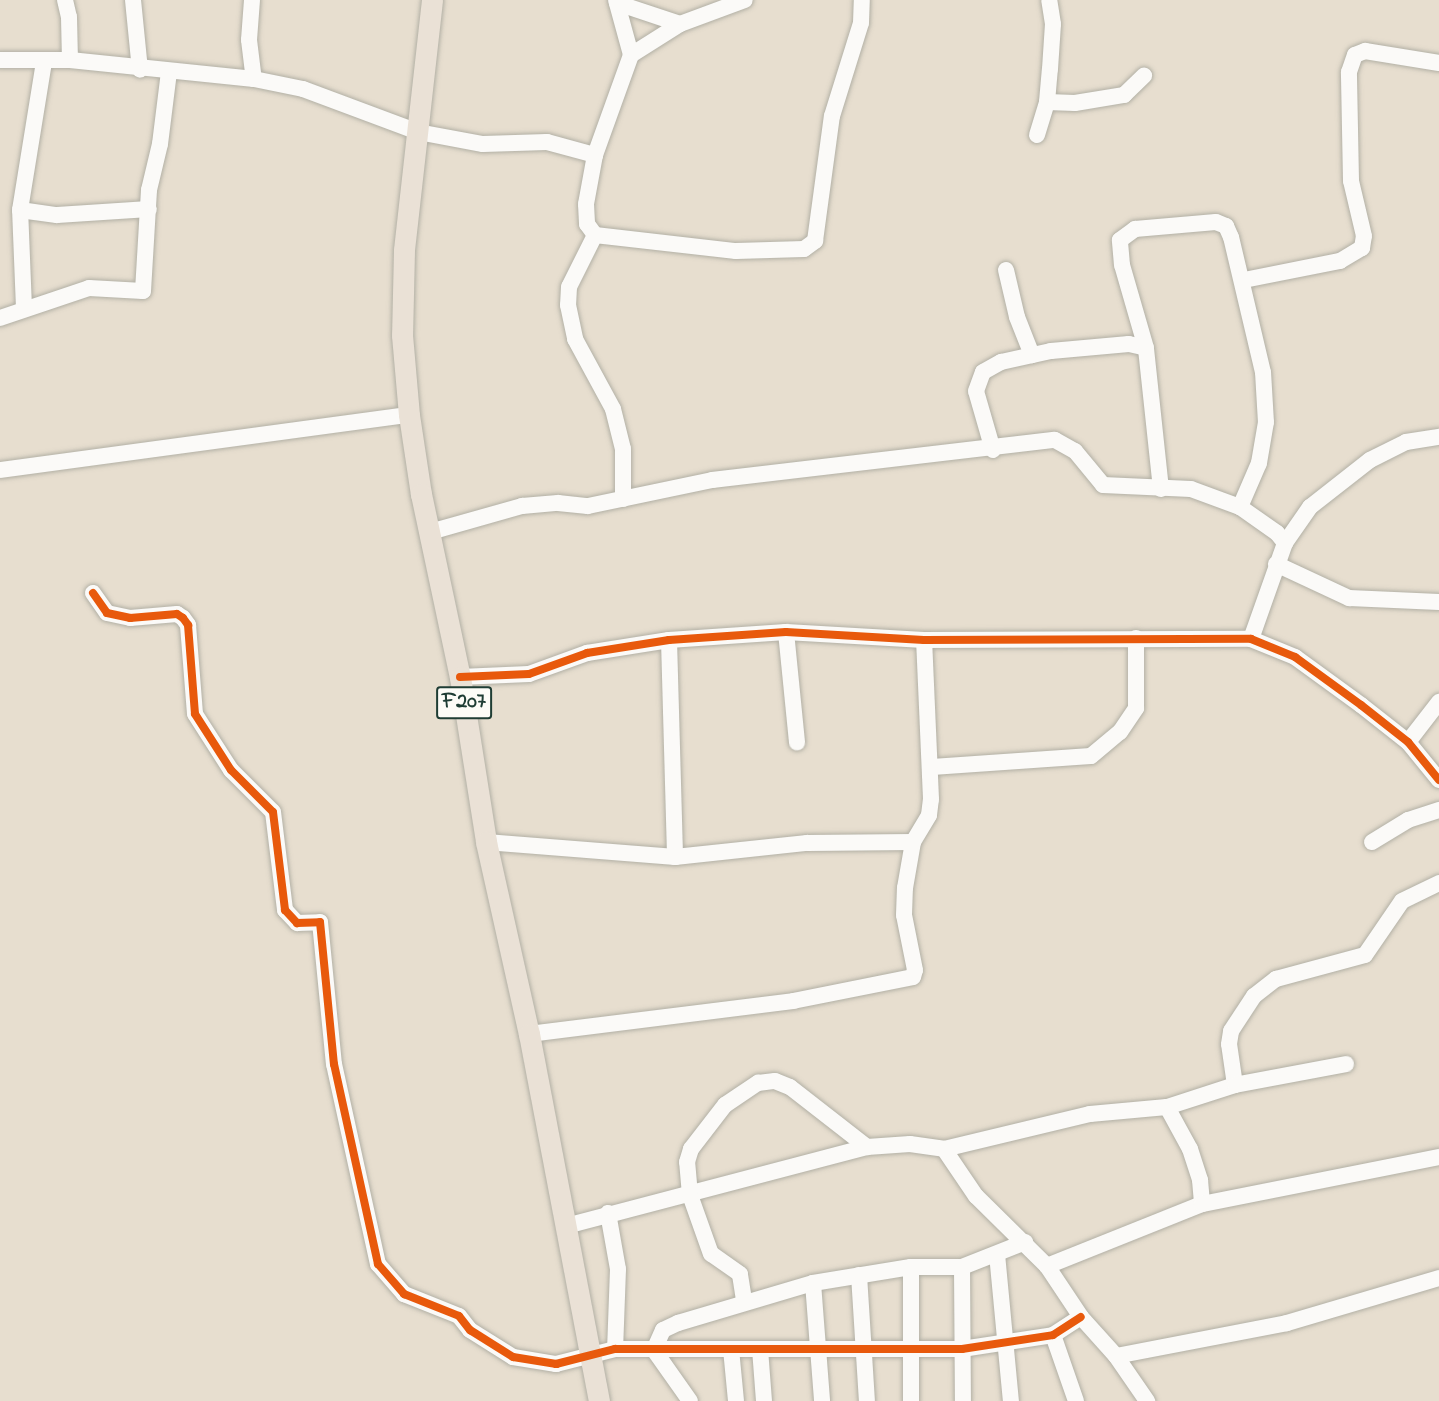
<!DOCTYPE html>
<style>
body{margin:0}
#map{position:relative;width:1439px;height:1401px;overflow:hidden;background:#e7decf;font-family:"Indie Flower",sans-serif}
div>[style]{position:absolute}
.roads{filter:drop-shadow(0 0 2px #b2b0a5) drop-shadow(0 0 2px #b2b0a5)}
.minor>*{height:16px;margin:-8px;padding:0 8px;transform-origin:8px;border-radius:8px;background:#fbfaf8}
.major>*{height:21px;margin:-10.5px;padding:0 10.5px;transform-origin:10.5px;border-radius:10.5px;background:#eae1d6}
.cycleway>*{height:8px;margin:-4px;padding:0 4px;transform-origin:4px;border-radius:4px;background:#e8590c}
span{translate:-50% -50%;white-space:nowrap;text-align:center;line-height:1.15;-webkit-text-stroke:5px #fdfcf7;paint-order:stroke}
.shield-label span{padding:2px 4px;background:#fdfcf7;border:2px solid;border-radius:4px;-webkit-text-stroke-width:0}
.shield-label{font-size:22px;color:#1f3d34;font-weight:700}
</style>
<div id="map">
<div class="roads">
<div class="minor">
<div style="left:65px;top:0;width:17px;rotate:77deg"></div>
<div style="left:69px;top:17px;width:43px;rotate:88.7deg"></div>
<div style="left:133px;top:0;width:70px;rotate:84.3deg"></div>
<div style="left:252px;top:0;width:40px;rotate:94.3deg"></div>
<div style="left:249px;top:40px;width:39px;rotate:83deg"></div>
<div style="left:616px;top:0;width:57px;rotate:74.7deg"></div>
<div style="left:631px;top:55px;width:106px;rotate:109.8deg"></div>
<div style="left:595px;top:155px;width:50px;rotate:100.4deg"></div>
<div style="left:586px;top:204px;width:20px;rotate:87deg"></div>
<div style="left:587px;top:224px;width:14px;rotate:54deg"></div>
<div style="left:595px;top:235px;width:58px;rotate:116.6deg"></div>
<div style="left:569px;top:287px;width:18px;rotate:93deg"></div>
<div style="left:568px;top:305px;width:35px;rotate:78deg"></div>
<div style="left:575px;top:339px;width:80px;rotate:61.5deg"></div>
<div style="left:613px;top:409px;width:41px;rotate:76deg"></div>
<div style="left:623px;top:449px;width:50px;rotate:90deg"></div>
<div style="left:617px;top:3px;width:66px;rotate:18.4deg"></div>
<div style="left:631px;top:55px;width:58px;rotate:-32.3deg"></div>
<div style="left:680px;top:24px;width:69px;rotate:-20.3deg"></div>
<div style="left:0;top:60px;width:70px"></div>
<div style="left:70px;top:60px;width:185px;rotate:5.9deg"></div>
<div style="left:254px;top:79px;width:50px;rotate:11.5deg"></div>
<div style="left:303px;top:89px;width:123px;rotate:20.5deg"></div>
<div style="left:418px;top:132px;width:66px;rotate:10.5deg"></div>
<div style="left:483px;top:144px;width:64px;rotate:-1.8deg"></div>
<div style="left:547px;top:142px;width:50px;rotate:15.2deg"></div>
<div style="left:1047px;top:102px;width:28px;rotate:2deg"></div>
<div style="left:1075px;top:103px;width:50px;rotate:-9.3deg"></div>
<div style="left:1124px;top:95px;width:28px;rotate:-44deg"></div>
<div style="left:1037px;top:135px;width:34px;rotate:-73deg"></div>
<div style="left:1047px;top:102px;width:33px;rotate:-85deg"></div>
<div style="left:1050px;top:69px;width:45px;rotate:-86.2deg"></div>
<div style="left:1053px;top:24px;width:24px;rotate:-99deg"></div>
<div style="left:20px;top:210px;width:37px;rotate:8deg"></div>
<div style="left:57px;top:215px;width:92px;rotate:-3.7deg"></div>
<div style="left:595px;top:235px;width:142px;rotate:6.5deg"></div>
<div style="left:736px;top:251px;width:68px;rotate:-1.7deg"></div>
<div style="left:804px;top:249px;width:14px;rotate:-36deg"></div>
<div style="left:815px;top:241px;width:126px;rotate:-82.3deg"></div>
<div style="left:832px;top:116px;width:97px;rotate:-72.7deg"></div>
<div style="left:861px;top:23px;width:23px;rotate:-88deg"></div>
<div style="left:1006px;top:270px;width:48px;rotate:76.8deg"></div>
<div style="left:1017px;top:317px;width:41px;rotate:68.5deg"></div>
<div style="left:1244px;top:280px;width:98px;rotate:-11.2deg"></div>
<div style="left:1340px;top:261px;width:26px;rotate:-31deg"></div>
<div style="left:1362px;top:248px;width:12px;rotate:-81deg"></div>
<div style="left:1364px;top:236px;width:57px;rotate:-103.3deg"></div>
<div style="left:1351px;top:181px;width:109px;rotate:-91.1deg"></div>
<div style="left:1349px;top:72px;width:18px;rotate:-71deg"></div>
<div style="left:1355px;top:55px;width:11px;rotate:-22deg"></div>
<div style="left:1365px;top:51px;width:75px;rotate:9.2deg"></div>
<div style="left:24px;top:308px;width:98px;rotate:-92.3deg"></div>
<div style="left:20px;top:210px;width:151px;rotate:-80.8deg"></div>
<div style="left:0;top:318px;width:94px;rotate:-18.6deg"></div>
<div style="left:89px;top:288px;width:54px;rotate:3.2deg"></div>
<div style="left:143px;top:291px;width:101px;rotate:-86.6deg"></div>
<div style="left:149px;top:190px;width:47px;rotate:-76.6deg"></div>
<div style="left:160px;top:144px;width:73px;rotate:-82.9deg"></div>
<div style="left:993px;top:450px;width:61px;rotate:-106.1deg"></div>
<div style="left:976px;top:391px;width:20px;rotate:-70deg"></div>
<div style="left:983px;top:372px;width:21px;rotate:-29deg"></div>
<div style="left:1001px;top:362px;width:51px;rotate:-12.4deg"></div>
<div style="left:1051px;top:351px;width:78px;rotate:-5.1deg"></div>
<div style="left:1129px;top:344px;width:17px;rotate:13deg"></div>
<div style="left:0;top:470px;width:413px;rotate:-7.7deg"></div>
<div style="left:1161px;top:489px;width:142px;rotate:-96.1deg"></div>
<div style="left:1146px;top:348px;width:86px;rotate:-106.1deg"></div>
<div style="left:1122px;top:265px;width:25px;rotate:-95deg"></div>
<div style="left:1120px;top:240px;width:19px;rotate:-36deg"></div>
<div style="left:1135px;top:229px;width:81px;rotate:-4.9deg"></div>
<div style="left:1216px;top:222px;width:11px;rotate:22deg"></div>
<div style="left:1226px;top:226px;width:12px;rotate:66deg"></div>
<div style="left:1231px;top:237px;width:139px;rotate:76.7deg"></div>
<div style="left:1263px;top:372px;width:50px;rotate:86.6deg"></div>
<div style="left:1266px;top:422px;width:42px;rotate:99.7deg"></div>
<div style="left:1259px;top:463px;width:48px;rotate:113.4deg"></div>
<div style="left:430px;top:532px;width:96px;rotate:-15.8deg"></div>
<div style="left:522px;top:506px;width:36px;rotate:-5deg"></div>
<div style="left:558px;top:503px;width:30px;rotate:6deg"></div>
<div style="left:588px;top:506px;width:127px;rotate:-11.8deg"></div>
<div style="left:712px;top:480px;width:345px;rotate:-6.7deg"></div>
<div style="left:1055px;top:440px;width:23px;rotate:29deg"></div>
<div style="left:1075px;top:451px;width:44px;rotate:50.5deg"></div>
<div style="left:1103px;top:485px;width:88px;rotate:2.6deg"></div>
<div style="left:1191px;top:489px;width:52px;rotate:20.2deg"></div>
<div style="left:1240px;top:507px;width:45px;rotate:35.1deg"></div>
<div style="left:1277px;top:533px;width:13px;rotate:51deg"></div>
<div style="left:1276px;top:564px;width:81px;rotate:25deg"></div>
<div style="left:1349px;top:598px;width:90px;rotate:2.5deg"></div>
<div style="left:93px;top:593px;width:24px;rotate:55deg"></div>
<div style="left:107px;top:613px;width:24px;rotate:12deg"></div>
<div style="left:130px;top:618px;width:47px;rotate:-4.9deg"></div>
<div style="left:177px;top:614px;width:7px;rotate:34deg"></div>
<div style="left:183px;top:618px;width:9px;rotate:54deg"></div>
<div style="left:188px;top:625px;width:89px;rotate:85.5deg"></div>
<div style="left:195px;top:714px;width:67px;rotate:57.3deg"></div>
<div style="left:231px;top:770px;width:59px;rotate:45deg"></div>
<div style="left:273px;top:812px;width:99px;rotate:83deg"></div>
<div style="left:285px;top:910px;width:18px;rotate:47deg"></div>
<div style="left:297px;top:923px;width:23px;rotate:-2deg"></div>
<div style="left:320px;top:922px;width:143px;rotate:84.4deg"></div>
<div style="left:334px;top:1064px;width:205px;rotate:77.6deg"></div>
<div style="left:378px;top:1264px;width:40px;rotate:49deg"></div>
<div style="left:404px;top:1294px;width:59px;rotate:21.8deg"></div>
<div style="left:459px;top:1316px;width:18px;rotate:52deg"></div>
<div style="left:470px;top:1330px;width:51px;rotate:32.1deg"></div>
<div style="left:513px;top:1357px;width:44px;rotate:9.2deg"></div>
<div style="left:556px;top:1364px;width:61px;rotate:-14.3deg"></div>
<div style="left:615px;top:1349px;width:347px"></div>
<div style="left:962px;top:1349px;width:92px;rotate:-8.7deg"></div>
<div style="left:1053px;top:1335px;width:33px;rotate:-33deg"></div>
<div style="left:786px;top:632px;width:111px;rotate:84.3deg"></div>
<div style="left:1251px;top:639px;width:102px;rotate:-70.5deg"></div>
<div style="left:1285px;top:543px;width:44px;rotate:-55.2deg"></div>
<div style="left:1310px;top:507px;width:76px;rotate:-38.1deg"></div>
<div style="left:1370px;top:460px;width:40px;rotate:-26.6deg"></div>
<div style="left:1406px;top:442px;width:33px;rotate:-9deg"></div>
<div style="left:669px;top:640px;width:217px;rotate:88.4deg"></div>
<div style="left:460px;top:677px;width:69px;rotate:-2.5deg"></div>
<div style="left:529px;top:674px;width:62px;rotate:-19.9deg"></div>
<div style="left:587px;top:653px;width:83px;rotate:-9deg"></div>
<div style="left:669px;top:640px;width:117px;rotate:-3.9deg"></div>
<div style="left:786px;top:632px;width:138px;rotate:3.3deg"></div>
<div style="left:924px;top:640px;width:327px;rotate:-0.2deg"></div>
<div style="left:1251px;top:639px;width:48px;rotate:22.2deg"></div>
<div style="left:1295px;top:657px;width:82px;rotate:36deg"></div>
<div style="left:1361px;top:705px;width:60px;rotate:38.2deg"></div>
<div style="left:1408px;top:742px;width:49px;rotate:50.8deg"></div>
<div style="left:1408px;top:742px;width:51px;rotate:-52.2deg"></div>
<div style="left:932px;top:767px;width:159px;rotate:-4deg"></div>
<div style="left:1091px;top:756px;width:38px;rotate:-40deg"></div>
<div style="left:1120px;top:732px;width:29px;rotate:-56deg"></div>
<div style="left:1136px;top:708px;width:70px;rotate:-90deg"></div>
<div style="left:486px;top:842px;width:190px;rotate:4.5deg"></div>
<div style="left:675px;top:857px;width:133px;rotate:-6.1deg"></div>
<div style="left:807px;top:843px;width:106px;rotate:-0.5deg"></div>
<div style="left:1372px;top:842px;width:42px;rotate:-31.4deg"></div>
<div style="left:1408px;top:820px;width:33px;rotate:-18deg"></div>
<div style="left:529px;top:1034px;width:266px;rotate:-7.1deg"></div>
<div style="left:793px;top:1001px;width:122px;rotate:-11.3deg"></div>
<div style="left:913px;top:977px;width:7px;rotate:-74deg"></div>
<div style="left:915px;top:970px;width:56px;rotate:-101.3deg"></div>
<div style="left:904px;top:915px;width:27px;rotate:-88deg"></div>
<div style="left:905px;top:888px;width:47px;rotate:-80.1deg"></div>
<div style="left:913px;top:842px;width:31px;rotate:-59deg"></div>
<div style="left:929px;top:815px;width:16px;rotate:-83deg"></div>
<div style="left:931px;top:799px;width:159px;rotate:-92.5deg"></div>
<div style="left:1235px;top:1085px;width:41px;rotate:-98.3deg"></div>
<div style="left:1229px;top:1044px;width:13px;rotate:-81deg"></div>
<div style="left:1231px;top:1031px;width:42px;rotate:-56.7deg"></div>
<div style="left:1254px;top:996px;width:28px;rotate:-38deg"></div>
<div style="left:1276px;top:979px;width:92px;rotate:-15.1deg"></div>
<div style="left:1365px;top:955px;width:65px;rotate:-55.6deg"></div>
<div style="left:1402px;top:901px;width:41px;rotate:-25.9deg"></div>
<div style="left:1167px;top:1107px;width:48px;rotate:61.3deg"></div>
<div style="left:1190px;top:1149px;width:33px;rotate:72deg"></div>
<div style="left:1200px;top:1180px;width:24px;rotate:85deg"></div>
<div style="left:944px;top:1149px;width:57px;rotate:55.8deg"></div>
<div style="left:976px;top:1196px;width:100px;rotate:44.6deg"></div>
<div style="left:1047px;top:1266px;width:61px;rotate:56.3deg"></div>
<div style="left:1081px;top:1317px;width:52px;rotate:48.1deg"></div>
<div style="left:1116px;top:1356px;width:55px;rotate:55.4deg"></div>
<div style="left:608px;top:1213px;width:57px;rotate:79.9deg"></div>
<div style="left:618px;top:1269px;width:80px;rotate:92.1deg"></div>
<div style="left:566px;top:1226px;width:311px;rotate:-14.7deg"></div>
<div style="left:867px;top:1147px;width:43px;rotate:-4deg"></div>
<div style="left:910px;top:1144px;width:34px;rotate:8deg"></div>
<div style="left:944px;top:1149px;width:150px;rotate:-13.5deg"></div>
<div style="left:1090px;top:1114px;width:77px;rotate:-5.2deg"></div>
<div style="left:1167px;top:1107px;width:71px;rotate:-17.9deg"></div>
<div style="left:1235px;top:1085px;width:113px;rotate:-10.7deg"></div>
<div style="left:997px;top:1254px;width:148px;rotate:84.6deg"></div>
<div style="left:1047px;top:1266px;width:167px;rotate:-21.8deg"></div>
<div style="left:1202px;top:1204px;width:242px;rotate:-11.2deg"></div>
<div style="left:962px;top:1267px;width:134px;rotate:89.6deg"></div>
<div style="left:859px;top:1275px;width:126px;rotate:86.4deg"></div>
<div style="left:813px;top:1283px;width:118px;rotate:85.6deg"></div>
<div style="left:744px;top:1300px;width:26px;rotate:-99deg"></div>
<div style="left:740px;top:1274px;width:35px;rotate:-145deg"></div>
<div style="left:711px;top:1254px;width:63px;rotate:-109.6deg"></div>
<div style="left:690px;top:1195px;width:33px;rotate:-95deg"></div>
<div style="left:687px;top:1162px;width:14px;rotate:-73deg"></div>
<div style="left:691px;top:1149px;width:56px;rotate:-52.3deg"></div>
<div style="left:725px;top:1105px;width:40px;rotate:-34deg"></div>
<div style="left:758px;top:1083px;width:17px;rotate:-7deg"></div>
<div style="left:775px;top:1081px;width:16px;rotate:22deg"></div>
<div style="left:790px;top:1087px;width:98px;rotate:37.9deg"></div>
<div style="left:1053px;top:1335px;width:70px;rotate:70.8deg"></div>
<div style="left:731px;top:1349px;width:52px;rotate:84.5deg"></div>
<div style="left:760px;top:1349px;width:52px;rotate:85.6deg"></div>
<div style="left:1116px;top:1356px;width:174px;rotate:-10.9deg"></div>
<div style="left:1287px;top:1323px;width:159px;rotate:-16.5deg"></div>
<div style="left:690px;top:1401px;width:62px;rotate:-125.2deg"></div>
<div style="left:654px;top:1350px;width:22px;rotate:-66deg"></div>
<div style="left:663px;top:1330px;width:17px;rotate:-25deg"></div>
<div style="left:678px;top:1323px;width:141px;rotate:-16.5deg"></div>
<div style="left:813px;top:1283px;width:99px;rotate:-9.3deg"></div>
<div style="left:911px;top:1267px;width:51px"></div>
<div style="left:962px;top:1267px;width:68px;rotate:-21.6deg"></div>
<div style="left:911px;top:1401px;width:134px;rotate:-90deg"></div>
</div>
<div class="major">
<div style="left:432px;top:0;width:252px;rotate:96.4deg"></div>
<div style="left:404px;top:250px;width:85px;rotate:91.3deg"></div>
<div style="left:402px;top:335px;width:80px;rotate:85deg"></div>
<div style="left:409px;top:415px;width:80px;rotate:81.4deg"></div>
<div style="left:421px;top:494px;width:187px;rotate:78deg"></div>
<div style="left:460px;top:677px;width:167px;rotate:81deg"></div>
<div style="left:486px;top:842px;width:197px;rotate:77.4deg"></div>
<div style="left:529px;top:1034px;width:374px;rotate:79.2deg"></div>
</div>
</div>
<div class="cycleway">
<div style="left:93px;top:593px;width:24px;rotate:55deg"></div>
<div style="left:107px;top:613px;width:24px;rotate:12deg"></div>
<div style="left:130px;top:618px;width:47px;rotate:-4.9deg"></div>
<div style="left:177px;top:614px;width:7px;rotate:34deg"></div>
<div style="left:183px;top:618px;width:9px;rotate:54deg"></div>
<div style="left:188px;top:625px;width:89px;rotate:85.5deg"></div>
<div style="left:195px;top:714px;width:67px;rotate:57.3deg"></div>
<div style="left:231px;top:770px;width:59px;rotate:45deg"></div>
<div style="left:273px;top:812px;width:99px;rotate:83deg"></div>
<div style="left:285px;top:910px;width:18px;rotate:47deg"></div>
<div style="left:297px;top:923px;width:23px;rotate:-2deg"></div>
<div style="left:320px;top:922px;width:143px;rotate:84.4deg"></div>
<div style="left:334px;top:1064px;width:205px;rotate:77.6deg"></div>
<div style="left:378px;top:1264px;width:40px;rotate:49deg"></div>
<div style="left:404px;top:1294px;width:59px;rotate:21.8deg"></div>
<div style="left:459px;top:1316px;width:18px;rotate:52deg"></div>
<div style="left:470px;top:1330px;width:51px;rotate:32.1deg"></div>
<div style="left:513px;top:1357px;width:44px;rotate:9.2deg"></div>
<div style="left:556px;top:1364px;width:61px;rotate:-14.3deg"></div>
<div style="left:615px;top:1349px;width:347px"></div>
<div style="left:962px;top:1349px;width:92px;rotate:-8.7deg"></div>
<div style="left:1053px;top:1335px;width:33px;rotate:-33deg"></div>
<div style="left:460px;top:677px;width:69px;rotate:-2.5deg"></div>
<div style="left:529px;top:674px;width:62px;rotate:-19.9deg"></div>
<div style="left:587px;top:653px;width:83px;rotate:-9deg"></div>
<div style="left:669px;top:640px;width:117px;rotate:-3.9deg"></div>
<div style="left:786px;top:632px;width:138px;rotate:3.3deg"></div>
<div style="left:924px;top:640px;width:327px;rotate:-0.2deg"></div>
<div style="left:1251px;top:639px;width:48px;rotate:22.2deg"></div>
<div style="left:1295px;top:657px;width:82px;rotate:36deg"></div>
<div style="left:1361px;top:705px;width:60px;rotate:38.2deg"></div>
<div style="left:1408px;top:742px;width:49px;rotate:50.8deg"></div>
</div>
<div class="shield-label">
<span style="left:464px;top:703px">F207</span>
</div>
</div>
